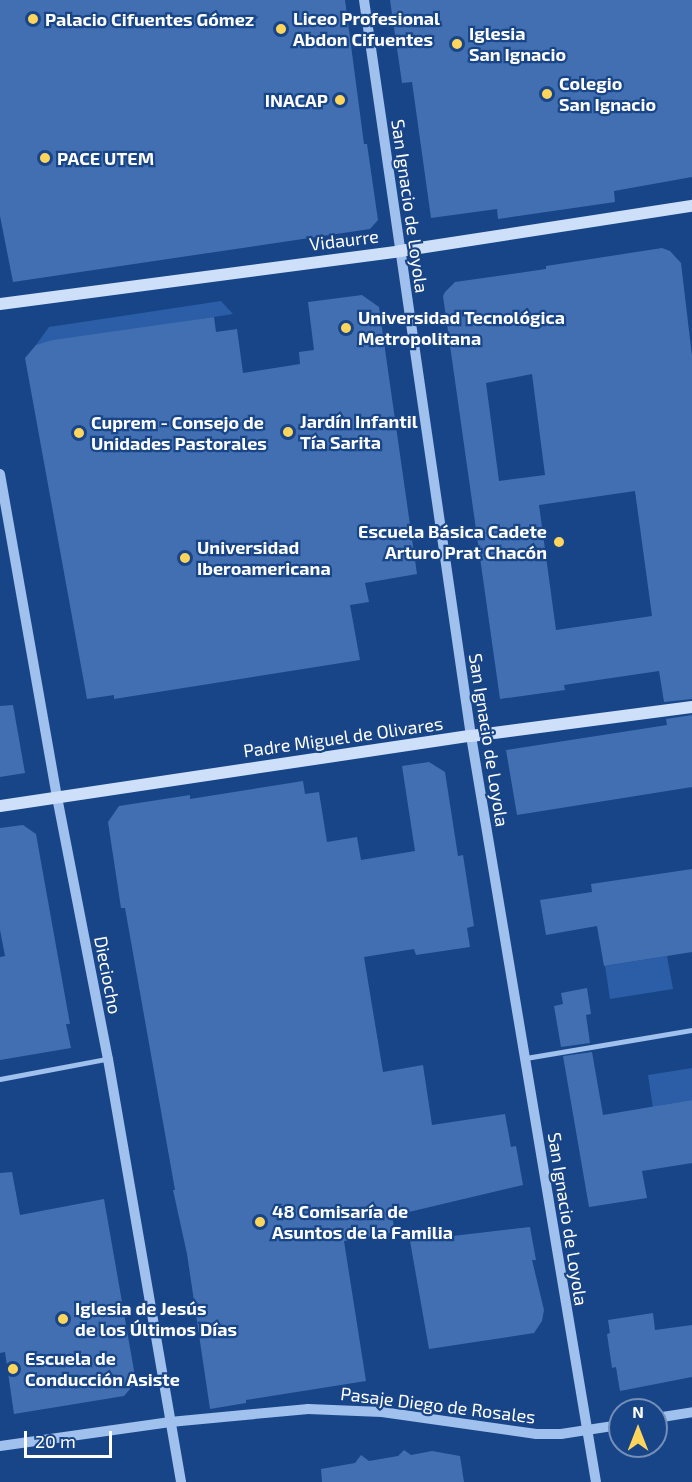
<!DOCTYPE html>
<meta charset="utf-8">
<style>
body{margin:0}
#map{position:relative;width:692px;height:1482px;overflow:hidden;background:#184588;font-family:"Exo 2",sans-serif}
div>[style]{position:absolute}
.green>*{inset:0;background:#2b5ea7}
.building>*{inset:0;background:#416fb2}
.service>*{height:4.5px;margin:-2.25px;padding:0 2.25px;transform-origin:2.25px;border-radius:2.25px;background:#a0c0ed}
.tertiary>*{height:10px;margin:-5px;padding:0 5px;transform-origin:5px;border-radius:5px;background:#a0c0ed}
.secondary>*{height:12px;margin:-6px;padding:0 6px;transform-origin:6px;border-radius:6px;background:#cddff9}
.dots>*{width:16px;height:16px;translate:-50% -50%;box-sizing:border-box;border:3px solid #184588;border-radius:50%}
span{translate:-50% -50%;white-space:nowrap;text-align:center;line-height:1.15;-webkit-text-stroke:4.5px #184588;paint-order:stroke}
.poi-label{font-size:18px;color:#fff;font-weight:700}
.left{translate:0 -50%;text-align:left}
.right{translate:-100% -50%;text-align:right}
.street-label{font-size:18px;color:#fff}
.north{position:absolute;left:608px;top:1398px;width:60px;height:60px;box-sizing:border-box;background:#184588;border:2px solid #748fb8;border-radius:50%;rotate:0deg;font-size:16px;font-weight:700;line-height:24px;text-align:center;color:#fff}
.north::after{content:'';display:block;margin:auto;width:21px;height:27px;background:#ffd55c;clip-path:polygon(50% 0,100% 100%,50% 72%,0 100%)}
.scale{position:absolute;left:24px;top:1431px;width:88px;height:27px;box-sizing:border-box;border:3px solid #fff;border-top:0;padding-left:8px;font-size:18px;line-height:21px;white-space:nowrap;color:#fff;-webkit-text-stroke:4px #184588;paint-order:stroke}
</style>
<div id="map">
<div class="green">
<div style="clip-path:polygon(221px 301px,233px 314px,36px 345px,49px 327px)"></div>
<div style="clip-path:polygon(667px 956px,673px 989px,610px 999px,605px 966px)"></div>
<div style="clip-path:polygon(692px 1068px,692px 1100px,663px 1105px,654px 1115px,648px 1075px)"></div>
</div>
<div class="building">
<div style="clip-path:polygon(0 0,345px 0,364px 144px,367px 144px,378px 220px,370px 229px,13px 282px,0 216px)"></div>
<div style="clip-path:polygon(390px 0,692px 0,692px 177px,614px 191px,615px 202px,498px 219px,497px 209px,431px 218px,412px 82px,402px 83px)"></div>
<div style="clip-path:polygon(evenodd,662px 248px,670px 251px,681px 263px,692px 356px,692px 699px,664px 702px,659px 671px,564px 685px,565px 690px,500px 699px,443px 296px,445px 292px,455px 282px,546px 269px,546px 266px,662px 248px,532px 374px,545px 475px,499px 481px,486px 383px,532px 374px,662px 248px,635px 491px,652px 616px,556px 630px,539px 505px,635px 491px)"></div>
<div style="clip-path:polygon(362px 295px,379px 307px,417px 574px,365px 583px,369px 602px,350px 605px,360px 660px,114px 699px,114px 695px,87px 699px,25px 358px,36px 345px,53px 340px,214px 317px,216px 332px,237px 329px,243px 373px,300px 364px,299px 352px,314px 350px,308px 302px)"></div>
<div style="clip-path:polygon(13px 705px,25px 773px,0 777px,0 706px)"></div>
<div style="clip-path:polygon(692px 715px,692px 787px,517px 815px,506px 750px,667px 725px,666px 719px)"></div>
<div style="clip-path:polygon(429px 762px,445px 772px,458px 856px,463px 855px,474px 926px,467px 928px,470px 947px,416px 955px,414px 949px,364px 957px,383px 1072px,423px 1065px,432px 1125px,505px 1114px,511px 1147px,516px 1146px,523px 1185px,392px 1216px,395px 1232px,344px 1241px,366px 1381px,246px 1400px,246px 1403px,210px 1409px,187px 1254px,173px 1190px,175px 1190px,125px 908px,121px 908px,108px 822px,119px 806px,190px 795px,190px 799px,303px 781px,305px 794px,319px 792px,327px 842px,357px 837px,361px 860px,415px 851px,402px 766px)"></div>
<div style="clip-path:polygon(23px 825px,36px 834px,70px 1024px,66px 1024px,71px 1048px,0 1060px,0 957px,5px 956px,0 930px,0 828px)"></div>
<div style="clip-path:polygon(692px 869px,692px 952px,604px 966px,597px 926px,546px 935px,540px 900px,592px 892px,591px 884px)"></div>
<div style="clip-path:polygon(587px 988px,591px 1014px,586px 1015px,590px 1043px,561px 1047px,554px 1006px,563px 1004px,561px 993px)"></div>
<div style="clip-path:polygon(592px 1052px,603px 1115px,692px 1100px,692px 1163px,642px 1171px,647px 1198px,589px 1207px,563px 1056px)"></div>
<div style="clip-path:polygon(12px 1172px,20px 1215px,104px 1199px,136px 1382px,124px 1396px,14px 1414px,5px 1352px,0 1353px,0 1173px)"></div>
<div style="clip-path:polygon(530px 1227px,536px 1260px,532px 1260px,544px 1310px,542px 1321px,534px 1333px,429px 1349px,410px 1241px)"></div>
<div style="clip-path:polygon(653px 1313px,655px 1330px,692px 1325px,692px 1377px,620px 1391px,616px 1367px,612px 1368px,607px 1334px,610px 1333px,608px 1320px)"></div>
<div style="clip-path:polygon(404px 1450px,411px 1455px,432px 1451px,460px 1456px,464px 1482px,322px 1482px,321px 1469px,355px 1463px,361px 1455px,369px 1461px,398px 1456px)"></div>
</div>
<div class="service">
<div style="left:526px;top:1058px;width:168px;rotate:-9.6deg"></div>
<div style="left:0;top:1079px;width:108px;rotate:-10.7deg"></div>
</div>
<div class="tertiary">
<div style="left:364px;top:0;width:744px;rotate:81.73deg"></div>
<div style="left:471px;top:736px;width:756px;rotate:80.49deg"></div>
<div style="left:0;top:474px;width:328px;rotate:80deg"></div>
<div style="left:57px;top:797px;width:267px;rotate:79deg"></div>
<div style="left:108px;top:1059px;width:429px;rotate:80.2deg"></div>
<div style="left:656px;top:1418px;width:36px;rotate:-9deg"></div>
<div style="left:0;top:1446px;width:172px;rotate:-8deg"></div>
<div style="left:170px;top:1422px;width:139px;rotate:-5.4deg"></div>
<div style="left:308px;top:1409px;width:74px;rotate:2.3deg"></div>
<div style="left:382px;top:1412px;width:156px;rotate:8.1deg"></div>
<div style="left:536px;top:1434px;width:25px"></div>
<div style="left:561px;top:1434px;width:60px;rotate:-8.7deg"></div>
</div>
<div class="secondary">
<div style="left:0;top:304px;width:403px;rotate:-7.5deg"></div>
<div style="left:400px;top:251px;width:295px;rotate:-8.8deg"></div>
<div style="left:0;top:806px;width:476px;rotate:-8.5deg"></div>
<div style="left:471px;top:736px;width:223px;rotate:-7.5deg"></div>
</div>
<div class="dots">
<div style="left:33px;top:19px;background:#ffd55c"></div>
<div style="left:281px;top:29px;background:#ffd55c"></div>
<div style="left:457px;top:44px;background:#ffd55c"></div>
<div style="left:547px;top:94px;background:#ffd55c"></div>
<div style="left:340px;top:100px;background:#ffd55c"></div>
<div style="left:45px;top:158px;background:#ffd55c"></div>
<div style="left:346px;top:328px;background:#ffd55c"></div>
<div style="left:288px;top:432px;background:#ffd55c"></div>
<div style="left:79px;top:433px;background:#ffd55c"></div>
<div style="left:559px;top:542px;background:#ffd55c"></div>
<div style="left:185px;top:558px;background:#ffd55c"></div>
<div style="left:260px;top:1222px;background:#ffd55c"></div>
<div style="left:63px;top:1319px;background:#ffd55c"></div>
<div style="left:13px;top:1369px;background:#ffd55c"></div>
</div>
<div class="poi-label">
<span class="left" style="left:45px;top:19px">Palacio Cifuentes Gómez</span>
<span class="left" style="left:293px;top:29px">Liceo Profesional<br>Abdon Cifuentes</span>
<span class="left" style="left:469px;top:44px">Iglesia<br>San Ignacio</span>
<span class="left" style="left:559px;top:94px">Colegio<br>San Ignacio</span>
<span class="right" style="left:328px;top:100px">INACAP</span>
<span class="left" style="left:57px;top:158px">PACE UTEM</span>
<span class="left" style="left:358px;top:328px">Universidad Tecnológica<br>Metropolitana</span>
<span class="left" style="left:300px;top:432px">Jardín Infantil<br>Tía Sarita</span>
<span class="left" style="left:91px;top:433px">Cuprem - Consejo de<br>Unidades Pastorales</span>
<span class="right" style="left:547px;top:542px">Escuela Básica Cadete<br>Arturo Prat Chacón</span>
<span class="left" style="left:197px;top:558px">Universidad<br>Iberoamericana</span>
<span class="left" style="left:272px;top:1222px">48 Comisaría de<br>Asuntos de la Familia</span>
<span class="left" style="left:75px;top:1319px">Iglesia de Jesús<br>de los Últimos Días</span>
<span class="left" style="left:25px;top:1369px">Escuela de<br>Conducción Asiste</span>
</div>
<div class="street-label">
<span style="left:410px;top:206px;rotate:82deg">San Ignacio de Loyola</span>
<span style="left:344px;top:240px;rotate:-7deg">Vidaurre</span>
<span style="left:343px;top:737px;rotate:-8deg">Padre Miguel de Olivares</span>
<span style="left:489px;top:740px;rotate:81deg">San Ignacio de Loyola</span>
<span style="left:108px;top:975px;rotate:79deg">Dieciocho</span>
<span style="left:568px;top:1219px;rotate:81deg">San Ignacio de Loyola</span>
<span style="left:438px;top:1405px;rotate:7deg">Pasaje Diego de Rosales</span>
</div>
<div class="north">N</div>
<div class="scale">20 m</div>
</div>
